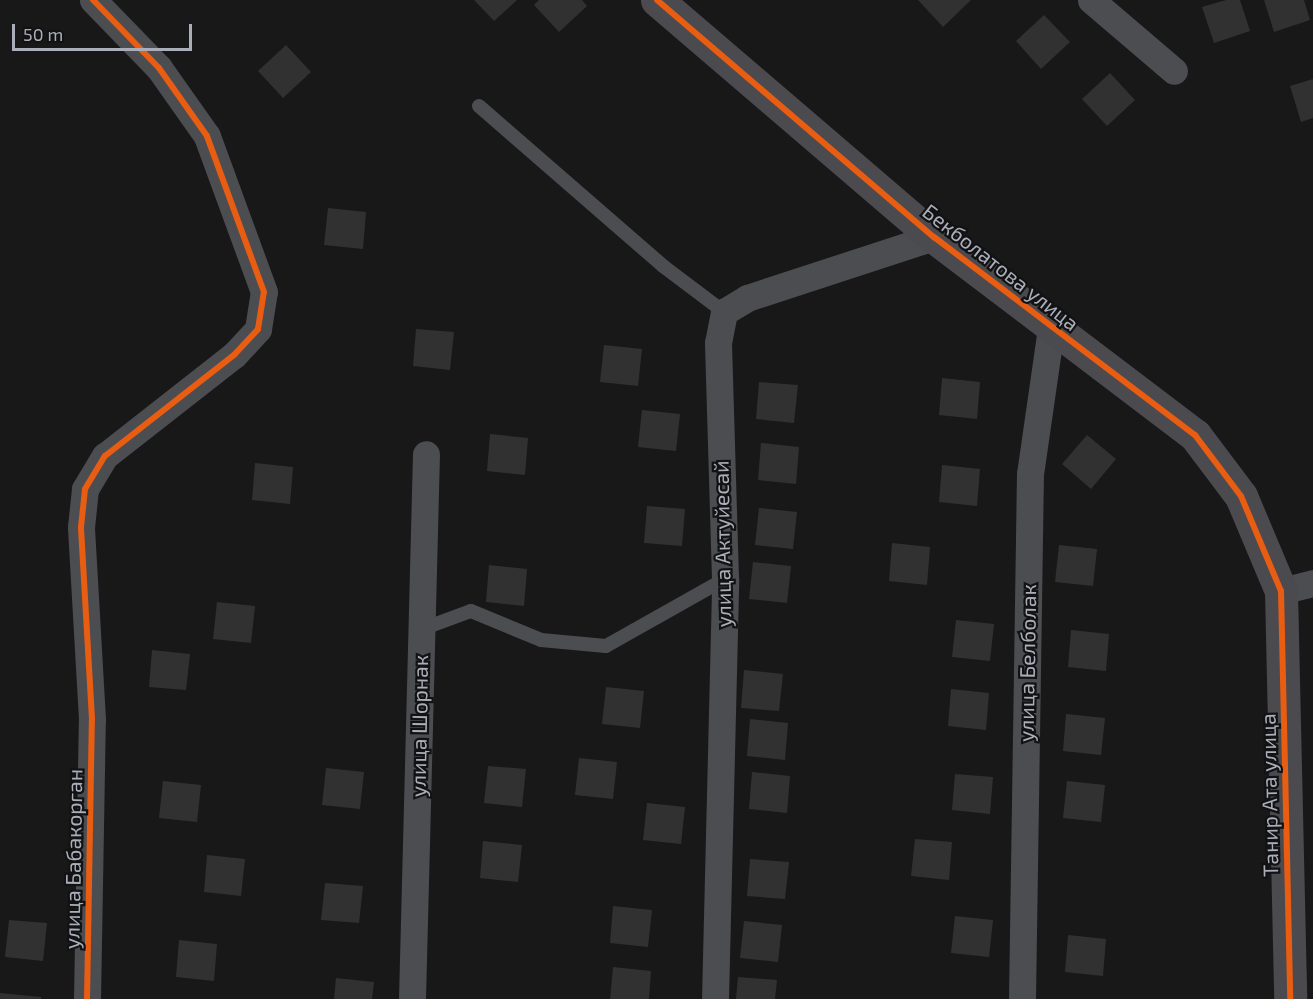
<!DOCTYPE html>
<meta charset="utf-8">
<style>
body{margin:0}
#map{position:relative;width:1313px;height:999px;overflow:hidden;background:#181818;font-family:"Exo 2",sans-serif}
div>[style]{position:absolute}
.building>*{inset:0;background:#313132}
.lane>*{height:14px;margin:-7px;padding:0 7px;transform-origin:7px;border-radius:7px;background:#4c4d51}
.street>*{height:27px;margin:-13.5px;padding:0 13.5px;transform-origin:13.5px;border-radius:13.5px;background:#4c4d51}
.secondary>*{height:33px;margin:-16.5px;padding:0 16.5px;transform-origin:16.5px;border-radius:16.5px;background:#4b4b4f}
.cycleway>*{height:6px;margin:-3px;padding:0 3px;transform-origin:3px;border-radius:3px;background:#e95d12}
span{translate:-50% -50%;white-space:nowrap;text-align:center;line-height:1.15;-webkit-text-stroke:4.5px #121214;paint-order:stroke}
.street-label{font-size:21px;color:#aaaeb8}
.scale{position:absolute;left:12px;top:24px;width:180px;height:27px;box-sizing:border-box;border:3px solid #aaaeb8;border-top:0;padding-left:8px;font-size:18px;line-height:21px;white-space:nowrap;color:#aaaeb8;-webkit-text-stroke:4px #121214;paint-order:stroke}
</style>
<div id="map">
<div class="building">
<div style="clip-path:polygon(474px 0,517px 0,494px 21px)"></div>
<div style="clip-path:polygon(539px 0,582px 0,587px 6px,559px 32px,534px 5px)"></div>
<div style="clip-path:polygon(918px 0,971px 0,943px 27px)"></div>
<div style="clip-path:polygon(1226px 0,1240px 0,1250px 31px,1214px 43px,1202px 7px)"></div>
<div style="clip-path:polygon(1264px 0,1304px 0,1310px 20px,1274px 32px)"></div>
<div style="clip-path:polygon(1044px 15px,1070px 42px,1041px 69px,1016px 41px)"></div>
<div style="clip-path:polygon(286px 45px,311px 72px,283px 98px,258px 71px)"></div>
<div style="clip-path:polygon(1110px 73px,1135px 100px,1107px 126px,1082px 99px)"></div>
<div style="clip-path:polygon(1313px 79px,1313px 118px,1301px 122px,1290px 86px)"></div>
<div style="clip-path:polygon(328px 208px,366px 212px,363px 249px,324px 245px)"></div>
<div style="clip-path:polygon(416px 329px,454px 332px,450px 370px,413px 366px)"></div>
<div style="clip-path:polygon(604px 345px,642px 349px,638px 386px,600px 382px)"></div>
<div style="clip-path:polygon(942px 378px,980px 382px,977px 419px,939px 415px)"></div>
<div style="clip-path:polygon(759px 382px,798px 385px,794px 423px,756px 419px)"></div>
<div style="clip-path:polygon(642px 410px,680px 414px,676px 451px,638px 447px)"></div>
<div style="clip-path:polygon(490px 434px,528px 438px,525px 475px,487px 471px)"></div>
<div style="clip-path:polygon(1087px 435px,1116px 459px,1091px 489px,1062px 464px)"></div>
<div style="clip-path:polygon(761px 443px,799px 447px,796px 484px,758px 480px)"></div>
<div style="clip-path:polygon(255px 463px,293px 467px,290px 504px,252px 500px)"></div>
<div style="clip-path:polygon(942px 465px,980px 469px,977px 506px,939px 502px)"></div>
<div style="clip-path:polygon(647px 506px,685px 509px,682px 546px,644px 543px)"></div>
<div style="clip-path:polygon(759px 508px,797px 512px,793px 549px,755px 545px)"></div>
<div style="clip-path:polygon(892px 543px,930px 547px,927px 585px,889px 581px)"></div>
<div style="clip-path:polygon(1059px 545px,1097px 549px,1093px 586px,1055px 582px)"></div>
<div style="clip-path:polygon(753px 562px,791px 566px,787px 603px,749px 599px)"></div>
<div style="clip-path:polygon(489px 565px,527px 569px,524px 606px,486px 602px)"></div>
<div style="clip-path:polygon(217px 602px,255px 606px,251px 643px,213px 639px)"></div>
<div style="clip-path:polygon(956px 620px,994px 624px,990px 661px,952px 657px)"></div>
<div style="clip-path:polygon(1071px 630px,1109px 634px,1106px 671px,1068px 667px)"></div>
<div style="clip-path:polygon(152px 650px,190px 654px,186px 690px,149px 687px)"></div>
<div style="clip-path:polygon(744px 670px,783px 674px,779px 711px,741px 708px)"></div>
<div style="clip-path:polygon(606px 687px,644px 691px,640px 728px,602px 724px)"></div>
<div style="clip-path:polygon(951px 689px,989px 693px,986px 730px,948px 726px)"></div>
<div style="clip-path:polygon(1066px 714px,1105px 718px,1101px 755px,1063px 751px)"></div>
<div style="clip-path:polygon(750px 719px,788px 723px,785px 760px,747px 756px)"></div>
<div style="clip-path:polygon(579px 758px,617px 762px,613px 799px,575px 795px)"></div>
<div style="clip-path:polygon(488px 766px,526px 769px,522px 807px,484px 803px)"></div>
<div style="clip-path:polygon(326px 768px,364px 772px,360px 809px,322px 805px)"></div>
<div style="clip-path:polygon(752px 772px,790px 776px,787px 813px,749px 809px)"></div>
<div style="clip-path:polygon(955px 774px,993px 777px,990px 814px,952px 810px)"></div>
<div style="clip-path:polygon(163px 781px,201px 785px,197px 822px,159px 818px)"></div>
<div style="clip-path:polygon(1067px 781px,1105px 785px,1101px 822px,1063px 818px)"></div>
<div style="clip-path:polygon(647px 803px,685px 807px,681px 844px,643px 840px)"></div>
<div style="clip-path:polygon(915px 839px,952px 842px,949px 880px,911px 876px)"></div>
<div style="clip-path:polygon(483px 841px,522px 845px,518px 882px,480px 878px)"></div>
<div style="clip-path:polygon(207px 855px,245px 859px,241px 896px,204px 892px)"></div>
<div style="clip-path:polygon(750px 859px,789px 862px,785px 899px,747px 896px)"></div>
<div style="clip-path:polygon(325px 883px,363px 886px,359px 923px,321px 920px)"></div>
<div style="clip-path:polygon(613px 906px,652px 910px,648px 947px,610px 943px)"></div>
<div style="clip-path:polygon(955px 916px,993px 920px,989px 957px,951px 953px)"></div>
<div style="clip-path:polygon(9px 920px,47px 923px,43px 961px,5px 957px)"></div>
<div style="clip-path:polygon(744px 921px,782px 925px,778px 962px,740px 958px)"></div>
<div style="clip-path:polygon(1068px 935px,1106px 939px,1103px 976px,1065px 972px)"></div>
<div style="clip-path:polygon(179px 940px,217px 944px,214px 981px,176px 977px)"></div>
<div style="clip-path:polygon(613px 967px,651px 971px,649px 999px,610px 999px)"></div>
<div style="clip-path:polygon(738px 977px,777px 980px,775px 999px,736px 999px)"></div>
<div style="clip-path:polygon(336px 978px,374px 982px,372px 999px,334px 999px)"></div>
<div style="clip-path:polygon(0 993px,41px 997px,41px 999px,0 999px)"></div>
</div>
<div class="lane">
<div style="left:479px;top:106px;width:244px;rotate:41deg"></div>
<div style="left:663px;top:266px;width:76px;rotate:37deg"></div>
<div style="left:422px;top:629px;width:52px;rotate:-20.2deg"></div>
<div style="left:471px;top:611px;width:76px;rotate:22.5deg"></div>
<div style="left:541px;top:640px;width:65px;rotate:5.3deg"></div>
<div style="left:606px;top:646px;width:137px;rotate:-29.4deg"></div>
</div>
<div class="street">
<div style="left:1091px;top:0;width:109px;rotate:40.5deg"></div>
<div style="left:1281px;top:591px;width:33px;rotate:-14deg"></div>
<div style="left:87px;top:999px;width:280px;rotate:-89deg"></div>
<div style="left:92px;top:719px;width:192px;rotate:-93.3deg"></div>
<div style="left:81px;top:527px;width:38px;rotate:-84deg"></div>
<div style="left:85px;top:489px;width:39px;rotate:-59deg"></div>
<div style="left:105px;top:456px;width:164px;rotate:-38.1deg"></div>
<div style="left:234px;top:355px;width:35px;rotate:-47deg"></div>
<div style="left:258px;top:329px;width:37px;rotate:-81deg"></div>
<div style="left:264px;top:292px;width:166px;rotate:-110.1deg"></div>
<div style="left:207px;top:136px;width:83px;rotate:-125.2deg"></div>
<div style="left:159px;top:68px;width:95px;rotate:-134.1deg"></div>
<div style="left:412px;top:999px;width:545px;rotate:-88.53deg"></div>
<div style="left:715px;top:999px;width:420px;rotate:-88.6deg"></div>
<div style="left:725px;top:579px;width:236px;rotate:-91.7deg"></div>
<div style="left:718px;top:343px;width:32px;rotate:-79deg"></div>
<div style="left:724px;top:312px;width:27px;rotate:-31deg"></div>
<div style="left:747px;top:298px;width:197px;rotate:-18.1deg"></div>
<div style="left:1022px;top:999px;width:525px;rotate:-89.13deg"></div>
<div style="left:1030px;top:474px;width:147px;rotate:-81.8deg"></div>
</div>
<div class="secondary">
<div style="left:657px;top:0;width:365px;rotate:40.6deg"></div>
<div style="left:934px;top:237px;width:328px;rotate:37.2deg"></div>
<div style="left:1195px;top:435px;width:76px;rotate:53deg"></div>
<div style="left:1241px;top:496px;width:103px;rotate:67.2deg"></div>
<div style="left:1281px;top:591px;width:408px;rotate:88.7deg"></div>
</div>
<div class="cycleway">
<div style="left:657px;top:0;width:365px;rotate:40.6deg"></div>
<div style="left:934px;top:237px;width:328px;rotate:37.2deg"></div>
<div style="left:1195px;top:435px;width:76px;rotate:53deg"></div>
<div style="left:1241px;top:496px;width:103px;rotate:67.2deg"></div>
<div style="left:1281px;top:591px;width:408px;rotate:88.7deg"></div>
<div style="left:87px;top:999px;width:280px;rotate:-89deg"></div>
<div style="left:92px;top:719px;width:192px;rotate:-93.3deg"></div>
<div style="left:81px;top:527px;width:38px;rotate:-84deg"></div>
<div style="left:85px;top:489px;width:39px;rotate:-59deg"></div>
<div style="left:105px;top:456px;width:164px;rotate:-38.1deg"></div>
<div style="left:234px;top:355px;width:35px;rotate:-47deg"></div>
<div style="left:258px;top:329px;width:37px;rotate:-81deg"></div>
<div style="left:264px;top:292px;width:166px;rotate:-110.1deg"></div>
<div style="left:207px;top:136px;width:83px;rotate:-125.2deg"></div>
<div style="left:159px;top:68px;width:95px;rotate:-134.1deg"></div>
</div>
<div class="street-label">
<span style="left:1001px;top:267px;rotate:38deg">Бекболатова улица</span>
<span style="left:722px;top:544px;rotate:-91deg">улица Актуйесай</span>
<span style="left:1027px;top:663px;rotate:-89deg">улица Белболак</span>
<span style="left:419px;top:726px;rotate:-89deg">улица Шорнак</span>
<span style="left:1269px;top:795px;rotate:-91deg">Танир Ата улица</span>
<span style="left:73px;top:859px;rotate:-89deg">улица Бабакорган</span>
</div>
<div class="scale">50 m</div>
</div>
